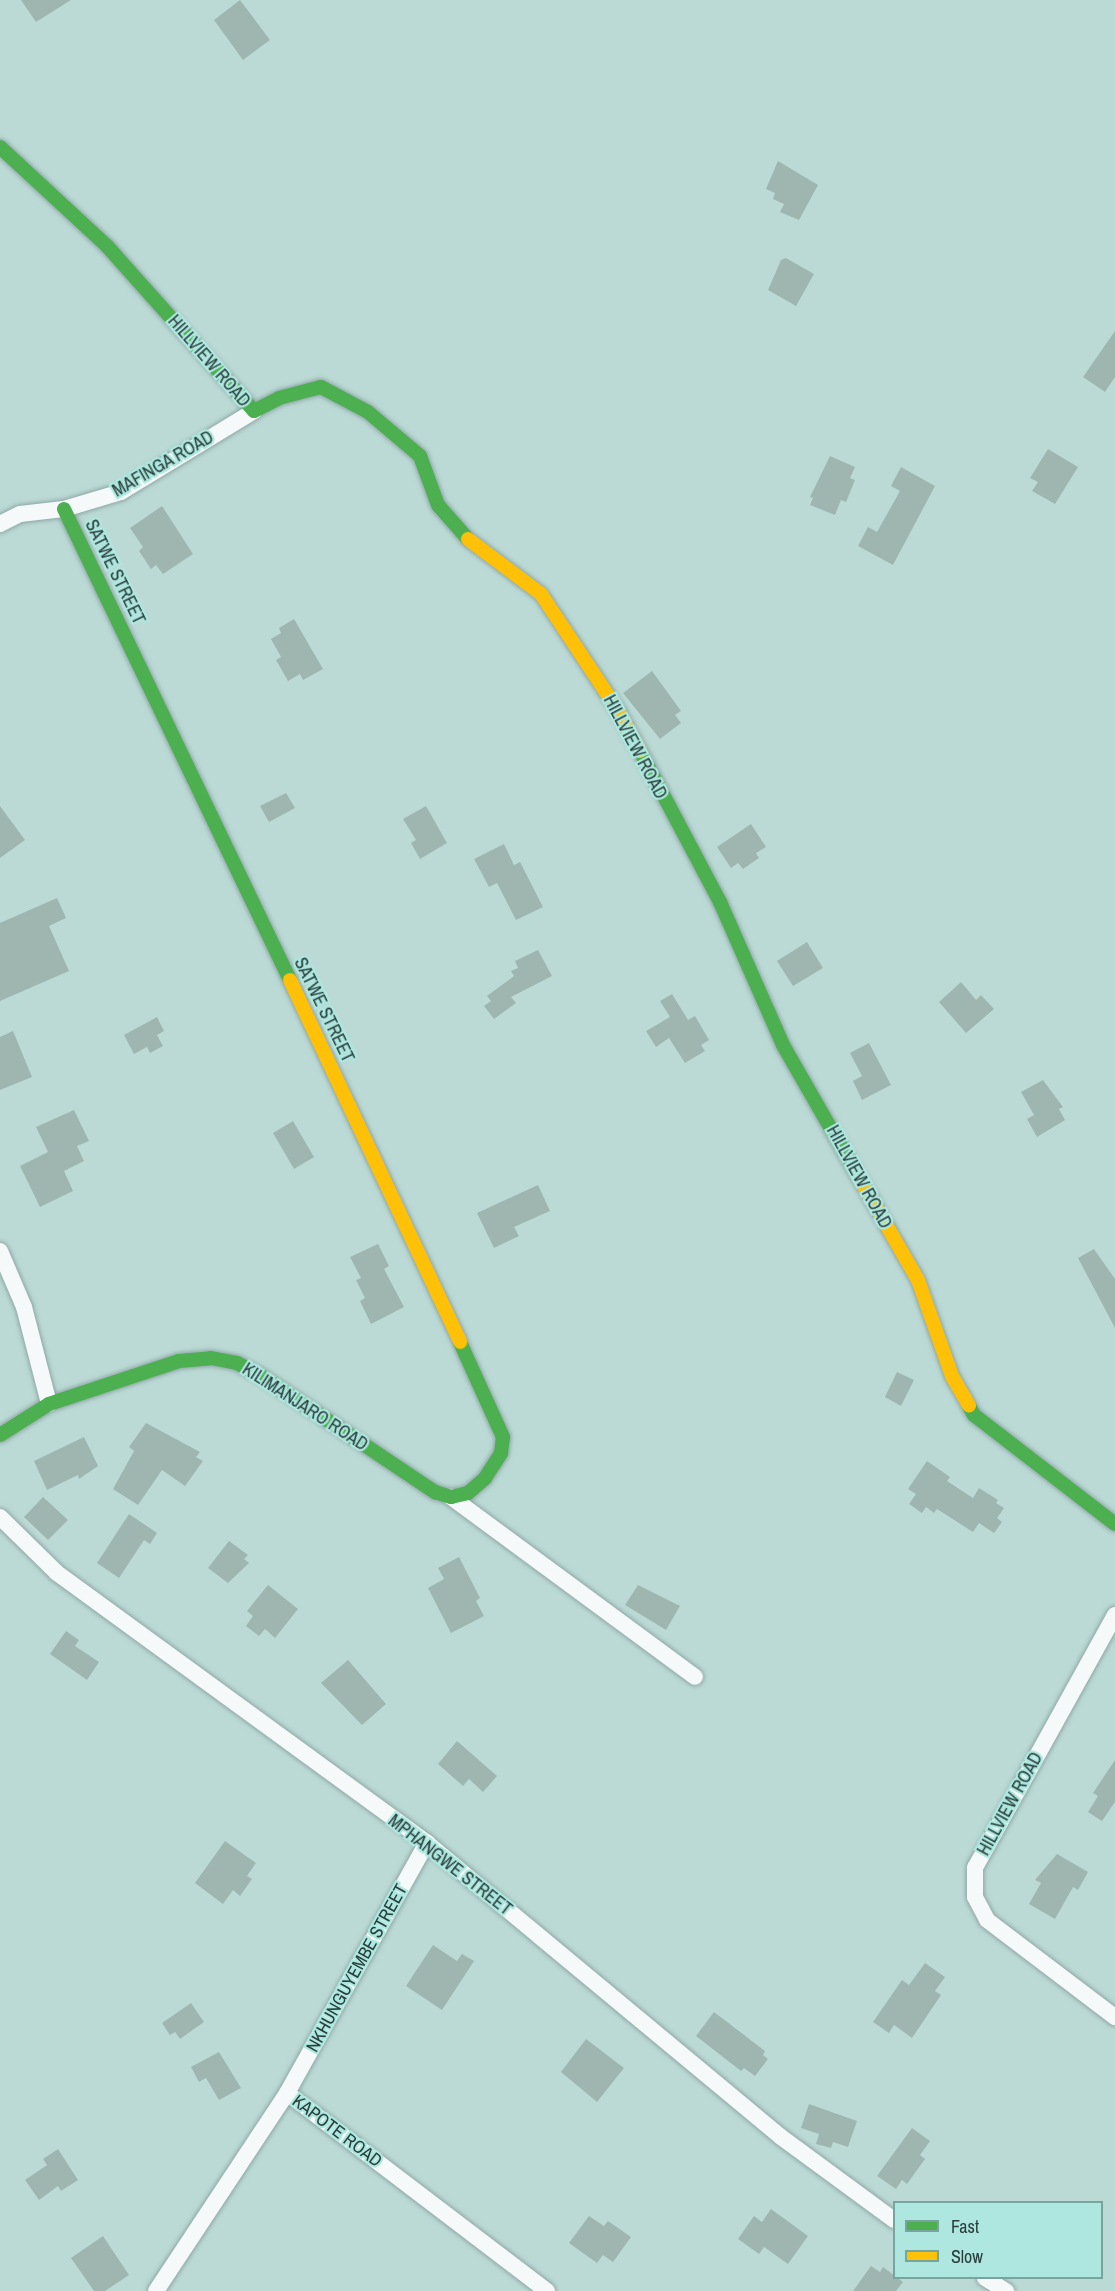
<!DOCTYPE html>
<style>
body{margin:0}
#map{position:relative;width:1115px;height:2291px;overflow:hidden;background:#bbdad6;font-family:"Archivo Narrow",sans-serif}
div>[style]{position:absolute}
.building>*{inset:0;background:#9fb6b0}
.roads{filter:drop-shadow(0 0 2px #90a8a6) drop-shadow(0 0 2px #90a8a6)}
.street>*{height:16px;margin:-8px;padding:0 8px;transform-origin:8px;border-radius:8px;background:#f5f9f9}
.fast>*{height:14px;margin:-7px;padding:0 7px;transform-origin:7px;border-radius:7px;background:#4caf50}
.slow>*{height:14px;margin:-7px;padding:0 7px;transform-origin:7px;border-radius:7px;background:#ffc107}
span{translate:-50% -50%;white-space:nowrap;text-align:center;line-height:1.15;-webkit-text-stroke:4.5px #aee7df;paint-order:stroke}
.street-label{font-size:18px;color:#283f3c}
.legend{position:absolute;left:893px;top:2201px;width:210px;height:78px;box-sizing:border-box;background:#aee7df;border:2px solid #78a49e;margin:0;padding:8px 10px;list-style:none;font-size:18px;color:#283f3c}
.legend li{display:flex;align-items:center;gap:12px;height:30px}
.legend b{width:30px;border:2px solid #78a49e}
</style>
<div id="map">
<div class="building">
<div style="clip-path:polygon(21px 0,71px 0,36px 22px)"></div>
<div style="clip-path:polygon(240px 0,270px 40px,243px 60px,214px 20px)"></div>
<div style="clip-path:polygon(778px 161px,818px 185px,799px 220px,780px 212px,784px 204px,773px 199px,775px 193px,766px 189px)"></div>
<div style="clip-path:polygon(786px 258px,814px 274px,796px 306px,768px 290px,781px 260px)"></div>
<div style="clip-path:polygon(1115px 331px,1115px 377px,1105px 392px,1083px 377px)"></div>
<div style="clip-path:polygon(1048px 449px,1078px 467px,1055px 504px,1032px 491px,1038px 482px,1030px 478px)"></div>
<div style="clip-path:polygon(830px 456px,855px 467px,850px 478px,855px 480px,846px 502px,841px 500px,835px 515px,810px 505px,813px 498px,810px 497px)"></div>
<div style="clip-path:polygon(901px 467px,935px 486px,893px 565px,858px 546px,868px 527px,877px 532px,900px 491px,891px 486px)"></div>
<div style="clip-path:polygon(162px 506px,193px 554px,163px 574px,156px 565px,151px 569px,139px 551px,143px 547px,130px 528px)"></div>
<div style="clip-path:polygon(294px 619px,323px 669px,303px 680px,300px 674px,288px 681px,276px 660px,281px 657px,271px 639px,281px 633px,279px 628px)"></div>
<div style="clip-path:polygon(652px 671px,681px 711px,675px 715px,681px 723px,660px 739px,623px 693px)"></div>
<div style="clip-path:polygon(286px 793px,295px 808px,269px 822px,260px 806px)"></div>
<div style="clip-path:polygon(0 806px,25px 840px,0 858px)"></div>
<div style="clip-path:polygon(426px 806px,447px 843px,420px 859px,411px 843px,416px 840px,403px 819px)"></div>
<div style="clip-path:polygon(751px 824px,766px 847px,756px 853px,759px 858px,743px 869px,738px 863px,731px 868px,717px 847px)"></div>
<div style="clip-path:polygon(504px 844px,514px 865px,520px 862px,543px 907px,516px 920px,497px 883px,489px 887px,474px 859px)"></div>
<div style="clip-path:polygon(57px 898px,66px 918px,49px 926px,69px 971px,0 1001px,0 923px)"></div>
<div style="clip-path:polygon(807px 942px,823px 968px,793px 986px,777px 961px)"></div>
<div style="clip-path:polygon(538px 950px,552px 976px,511px 997px,516px 1003px,494px 1019px,484px 1006px,491px 1001px,487px 996px,514px 976px,511px 971px,518px 968px,515px 961px)"></div>
<div style="clip-path:polygon(961px 982px,976px 1000px,981px 995px,994px 1009px,966px 1033px,939px 1002px)"></div>
<div style="clip-path:polygon(672px 994px,688px 1020px,695px 1016px,709px 1040px,701px 1045px,705px 1051px,685px 1063px,669px 1038px,656px 1047px,646px 1031px,670px 1017px,660px 1001px)"></div>
<div style="clip-path:polygon(157px 1017px,164px 1031px,157px 1035px,163px 1046px,150px 1053px,147px 1047px,134px 1054px,124px 1035px)"></div>
<div style="clip-path:polygon(13px 1031px,32px 1077px,0 1090px,0 1037px)"></div>
<div style="clip-path:polygon(869px 1043px,891px 1085px,862px 1100px,853px 1081px,862px 1076px,850px 1053px)"></div>
<div style="clip-path:polygon(1043px 1080px,1063px 1107px,1059px 1109px,1065px 1120px,1037px 1137px,1027px 1119px,1034px 1115px,1021px 1092px)"></div>
<div style="clip-path:polygon(74px 1110px,89px 1141px,77px 1146px,84px 1161px,64px 1171px,73px 1191px,40px 1207px,20px 1166px,48px 1152px,36px 1127px)"></div>
<div style="clip-path:polygon(293px 1121px,314px 1157px,294px 1169px,273px 1133px)"></div>
<div style="clip-path:polygon(538px 1185px,550px 1211px,514px 1227px,519px 1236px,494px 1248px,477px 1213px)"></div>
<div style="clip-path:polygon(378px 1244px,389px 1266px,384px 1269px,404px 1307px,371px 1324px,360px 1301px,365px 1298px,356px 1280px,361px 1278px,350px 1257px)"></div>
<div style="clip-path:polygon(1094px 1249px,1115px 1279px,1115px 1328px,1078px 1258px)"></div>
<div style="clip-path:polygon(897px 1372px,914px 1380px,901px 1406px,885px 1397px)"></div>
<div style="clip-path:polygon(146px 1423px,200px 1452px,196px 1457px,203px 1461px,185px 1486px,162px 1470px,138px 1505px,113px 1489px,134px 1451px,129px 1447px)"></div>
<div style="clip-path:polygon(84px 1437px,98px 1466px,79px 1479px,78px 1475px,47px 1490px,34px 1461px)"></div>
<div style="clip-path:polygon(927px 1461px,950px 1477px,947px 1481px,973px 1498px,979px 1488px,998px 1500px,996px 1503px,1004px 1508px,997px 1518px,1002px 1522px,994px 1533px,979px 1523px,973px 1532px,937px 1509px,934px 1513px,926px 1507px,922px 1513px,909px 1504px,916px 1494px,908px 1489px)"></div>
<div style="clip-path:polygon(43px 1497px,68px 1520px,48px 1540px,24px 1517px)"></div>
<div style="clip-path:polygon(129px 1514px,157px 1533px,150px 1544px,144px 1540px,119px 1578px,97px 1563px)"></div>
<div style="clip-path:polygon(229px 1541px,248px 1555px,244px 1559px,249px 1563px,228px 1583px,208px 1568px)"></div>
<div style="clip-path:polygon(459px 1557px,480px 1598px,476px 1601px,484px 1616px,451px 1633px,428px 1588px,444px 1579px,438px 1568px)"></div>
<div style="clip-path:polygon(268px 1585px,298px 1609px,275px 1638px,265px 1629px,259px 1636px,246px 1626px,253px 1616px,247px 1611px)"></div>
<div style="clip-path:polygon(638px 1585px,680px 1606px,666px 1630px,625px 1605px)"></div>
<div style="clip-path:polygon(66px 1631px,79px 1640px,75px 1646px,99px 1662px,87px 1680px,50px 1654px)"></div>
<div style="clip-path:polygon(348px 1660px,386px 1704px,362px 1725px,321px 1683px)"></div>
<div style="clip-path:polygon(457px 1741px,497px 1776px,483px 1792px,469px 1779px,463px 1786px,438px 1764px)"></div>
<div style="clip-path:polygon(1115px 1760px,1115px 1802px,1102px 1821px,1088px 1812px,1098px 1796px,1093px 1793px)"></div>
<div style="clip-path:polygon(225px 1841px,256px 1863px,247px 1876px,252px 1879px,240px 1896px,233px 1890px,223px 1904px,195px 1883px)"></div>
<div style="clip-path:polygon(1057px 1854px,1088px 1872px,1078px 1890px,1073px 1887px,1055px 1919px,1029px 1904px,1041px 1883px,1035px 1880px)"></div>
<div style="clip-path:polygon(433px 1945px,457px 1961px,462px 1954px,474px 1961px,442px 2010px,406px 1986px)"></div>
<div style="clip-path:polygon(925px 1963px,945px 1977px,935px 1991px,941px 1995px,912px 2038px,894px 2025px,889px 2033px,873px 2022px,902px 1980px,909px 1985px)"></div>
<div style="clip-path:polygon(191px 2003px,204px 2022px,180px 2039px,175px 2032px,170px 2035px,162px 2023px)"></div>
<div style="clip-path:polygon(714px 2012px,765px 2051px,763px 2055px,768px 2059px,755px 2076px,744px 2068px,741px 2071px,696px 2036px)"></div>
<div style="clip-path:polygon(586px 2039px,624px 2068px,597px 2102px,561px 2072px)"></div>
<div style="clip-path:polygon(219px 2052px,241px 2088px,219px 2100px,206px 2078px,199px 2082px,191px 2067px)"></div>
<div style="clip-path:polygon(809px 2104px,857px 2121px,848px 2147px,833px 2142px,831px 2148px,816px 2144px,819px 2134px,801px 2128px)"></div>
<div style="clip-path:polygon(912px 2128px,930px 2141px,920px 2155px,925px 2159px,907px 2184px,902px 2180px,896px 2189px,877px 2176px)"></div>
<div style="clip-path:polygon(58px 2149px,78px 2180px,61px 2191px,58px 2186px,39px 2200px,25px 2180px,47px 2165px,43px 2159px)"></div>
<div style="clip-path:polygon(771px 2209px,808px 2236px,788px 2264px,764px 2247px,759px 2254px,738px 2239px,754px 2216px,762px 2222px)"></div>
<div style="clip-path:polygon(589px 2216px,604px 2226px,608px 2221px,631px 2237px,613px 2262px,603px 2255px,597px 2263px,569px 2243px)"></div>
<div style="clip-path:polygon(103px 2236px,129px 2275px,105px 2291px,94px 2291px,71px 2258px)"></div>
<div style="clip-path:polygon(871px 2266px,880px 2272px,883px 2267px,903px 2282px,896px 2291px,853px 2291px)"></div>
</div>
<div class="roads">
<div class="street">
<div style="left:0;top:524px;width:22px;rotate:-27deg"></div>
<div style="left:20px;top:514px;width:44px;rotate:-6.5deg"></div>
<div style="left:64px;top:509px;width:59px;rotate:-16.6deg"></div>
<div style="left:121px;top:492px;width:156px;rotate:-31.3deg"></div>
<div style="left:0;top:1251px;width:61px;rotate:66.8deg"></div>
<div style="left:24px;top:1307px;width:100px;rotate:75.5deg"></div>
<div style="left:451px;top:1497px;width:303px;rotate:36.4deg"></div>
<div style="left:0;top:1517px;width:80px;rotate:44.5deg"></div>
<div style="left:57px;top:1573px;width:458px;rotate:36.1deg"></div>
<div style="left:427px;top:1843px;width:460px;rotate:39.7deg"></div>
<div style="left:781px;top:2137px;width:140px;rotate:36.3deg"></div>
<div style="left:1115px;top:1615px;width:289px;rotate:119deg"></div>
<div style="left:975px;top:1868px;width:29px;rotate:90deg"></div>
<div style="left:975px;top:1897px;width:26px;rotate:62deg"></div>
<div style="left:987px;top:1920px;width:161px;rotate:37.2deg"></div>
<div style="left:287px;top:2093px;width:287px;rotate:-60.8deg"></div>
<div style="left:985px;top:2278px;width:25px;rotate:32deg"></div>
<div style="left:156px;top:2291px;width:237px;rotate:-56.5deg"></div>
<div style="left:287px;top:2093px;width:327px;rotate:37.3deg"></div>
</div>
<div class="fast">
<div style="left:0;top:147px;width:146px;rotate:42.8deg"></div>
<div style="left:107px;top:246px;width:221px;rotate:48.3deg"></div>
<div style="left:254px;top:411px;width:28px;rotate:-27deg"></div>
<div style="left:279px;top:398px;width:43px;rotate:-14.7deg"></div>
<div style="left:321px;top:387px;width:53px;rotate:28deg"></div>
<div style="left:368px;top:412px;width:68px;rotate:40.2deg"></div>
<div style="left:420px;top:456px;width:52px;rotate:69.8deg"></div>
<div style="left:438px;top:505px;width:45px;rotate:48.6deg"></div>
<div style="left:64px;top:509px;width:522px;rotate:64.37deg"></div>
<div style="left:640px;top:751px;width:171px;rotate:62.1deg"></div>
<div style="left:720px;top:902px;width:156px;rotate:66.2deg"></div>
<div style="left:783px;top:1045px;width:149px;rotate:60.2deg"></div>
<div style="left:969px;top:1406px;width:10px;rotate:61deg"></div>
<div style="left:974px;top:1415px;width:178px;rotate:37.7deg"></div>
<div style="left:0;top:1435px;width:58px;rotate:-32.3deg"></div>
<div style="left:49px;top:1404px;width:137px;rotate:-18.3deg"></div>
<div style="left:179px;top:1361px;width:32px;rotate:-5deg"></div>
<div style="left:211px;top:1358px;width:26px;rotate:11deg"></div>
<div style="left:237px;top:1363px;width:26px;rotate:28deg"></div>
<div style="left:260px;top:1375px;width:211px;rotate:33.8deg"></div>
<div style="left:435px;top:1492px;width:17px;rotate:17deg"></div>
<div style="left:451px;top:1497px;width:17px;rotate:-13deg"></div>
<div style="left:468px;top:1493px;width:23px;rotate:-41deg"></div>
<div style="left:485px;top:1478px;width:30px;rotate:-57deg"></div>
<div style="left:501px;top:1453px;width:16px;rotate:-83deg"></div>
<div style="left:503px;top:1437px;width:104px;rotate:-114.4deg"></div>
</div>
<div class="slow">
<div style="left:468px;top:539px;width:91px;rotate:37deg"></div>
<div style="left:541px;top:594px;width:141px;rotate:56.5deg"></div>
<div style="left:619px;top:712px;width:44px;rotate:61.7deg"></div>
<div style="left:290px;top:980px;width:400px;rotate:64.8deg"></div>
<div style="left:857px;top:1174px;width:122px;rotate:60.1deg"></div>
<div style="left:918px;top:1280px;width:102px;rotate:70.5deg"></div>
<div style="left:952px;top:1376px;width:34px;rotate:60deg"></div>
</div>
</div>
<div class="street-label">
<span style="left:209px;top:361px;rotate:49deg">HILLVIEW ROAD</span>
<span style="left:163px;top:464px;rotate:-30deg">MAFINGA ROAD</span>
<span style="left:115px;top:572px;rotate:64deg">SATWE STREET</span>
<span style="left:635px;top:747px;rotate:62deg">HILLVIEW ROAD</span>
<span style="left:324px;top:1010px;rotate:64deg">SATWE STREET</span>
<span style="left:859px;top:1177px;rotate:61deg">HILLVIEW ROAD</span>
<span style="left:305px;top:1407px;rotate:33deg">KILIMANJARO ROAD</span>
<span style="left:1010px;top:1804px;rotate:-61deg">HILLVIEW ROAD</span>
<span style="left:450px;top:1865px;rotate:38deg">MPHANGWE STREET</span>
<span style="left:357px;top:1968px;rotate:-61deg">NKHUNGUYEMBE STREET</span>
<span style="left:337px;top:2131px;rotate:37deg">KAPOTE ROAD</span>
</div>
<ul class="legend">
<li><b style="height:8px;background:#4caf50"></b>Fast</li>
<li><b style="height:8px;background:#ffc107"></b>Slow</li>
</ul>
</div>
